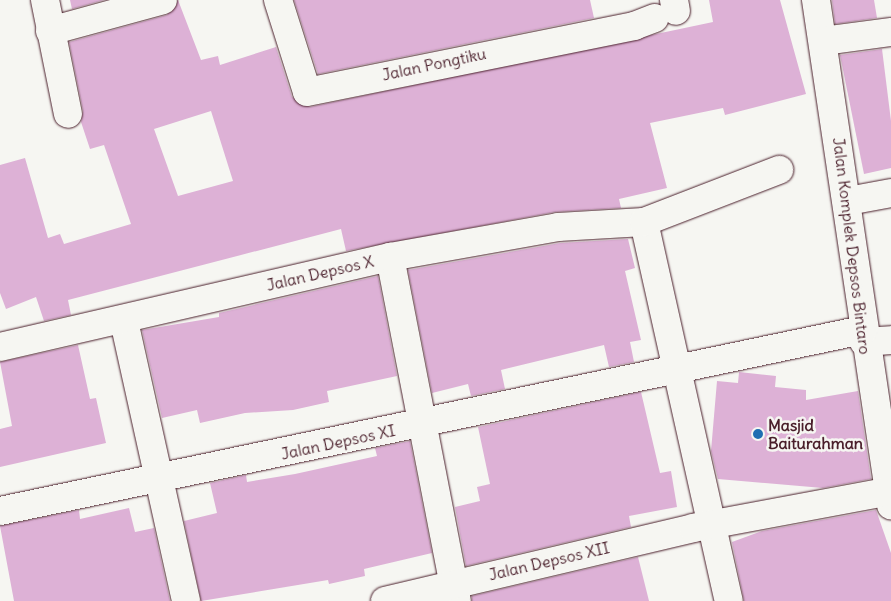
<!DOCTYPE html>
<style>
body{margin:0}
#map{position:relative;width:891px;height:601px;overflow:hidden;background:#f6f6f2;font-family:Delius,sans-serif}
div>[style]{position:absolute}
.building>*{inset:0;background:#ddb1d6}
.roads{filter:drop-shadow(0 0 1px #4a1f2b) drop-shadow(0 0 1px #4a1f2b)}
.minor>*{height:28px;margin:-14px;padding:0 14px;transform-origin:14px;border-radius:14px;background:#f6f6f2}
.dots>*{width:14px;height:14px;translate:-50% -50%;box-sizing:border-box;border:2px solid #f6f6f2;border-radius:50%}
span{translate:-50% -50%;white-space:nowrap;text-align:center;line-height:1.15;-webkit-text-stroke:5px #f6f6f2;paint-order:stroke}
.street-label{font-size:16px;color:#4a1f2b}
.poi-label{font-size:16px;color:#4a1f2b;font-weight:700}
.left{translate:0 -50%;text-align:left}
</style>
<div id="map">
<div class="building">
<div style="clip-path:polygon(70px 0,104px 0,72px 9px)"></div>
<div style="clip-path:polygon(evenodd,178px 0,201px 60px,218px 56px,220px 65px,276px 47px,292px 97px,310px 107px,713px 22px,709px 0,780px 0,806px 94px,725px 115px,723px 108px,650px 123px,667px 188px,619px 199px,621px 208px,555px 212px,346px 251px,341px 229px,68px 300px,71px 315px,44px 321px,36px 297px,6px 309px,0 293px,0 165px,25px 158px,48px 238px,60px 234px,64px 244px,131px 224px,104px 145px,90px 149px,81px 122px,83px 111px,69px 42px,167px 15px,178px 0,211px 111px,233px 181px,178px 196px,154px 129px,211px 111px)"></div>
<div style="clip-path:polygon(294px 0,590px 0,594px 18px,318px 74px)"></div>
<div style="clip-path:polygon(832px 0,874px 0,877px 18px,835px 24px)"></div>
<div style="clip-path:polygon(882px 49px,891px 121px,891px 168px,864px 174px,840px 55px)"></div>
<div style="clip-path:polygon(628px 239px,635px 268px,625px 271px,641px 340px,630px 342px,634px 362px,609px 367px,604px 345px,501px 370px,505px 389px,471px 396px,468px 384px,432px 393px,408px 270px,560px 243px)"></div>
<div style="clip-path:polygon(378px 276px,397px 376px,327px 391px,329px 402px,293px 410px,245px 413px,200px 423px,197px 410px,162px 418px,142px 330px,219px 317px,219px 313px)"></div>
<div style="clip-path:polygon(78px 345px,90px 399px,96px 398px,106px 443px,0 467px,0 429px,12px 426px,0 362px)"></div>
<div style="clip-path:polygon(739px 372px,776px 376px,775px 387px,806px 390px,806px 400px,858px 391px,871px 479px,823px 488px,718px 479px,711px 451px,717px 381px,738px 383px)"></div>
<div style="clip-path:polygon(641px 392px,660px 473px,671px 471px,677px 507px,629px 516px,631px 527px,466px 566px,455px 507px,480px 501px,477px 487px,490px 484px,478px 427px)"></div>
<div style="clip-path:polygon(410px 441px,432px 553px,364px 569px,365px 576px,329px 584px,328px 580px,201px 601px,184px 521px,217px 513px,210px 483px,246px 475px,247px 482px,295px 474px,377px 456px,375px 448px)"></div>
<div style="clip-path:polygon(129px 508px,135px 532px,154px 528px,170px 601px,14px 601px,0 526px,79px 510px,80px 519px)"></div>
<div style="clip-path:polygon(876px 510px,891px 553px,891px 601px,744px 601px,732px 542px,762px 531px)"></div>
<div style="clip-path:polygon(638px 557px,649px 601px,472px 601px,472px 596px)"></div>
</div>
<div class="roads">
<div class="minor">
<div style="left:45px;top:0;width:116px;rotate:78.6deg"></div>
<div style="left:278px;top:0;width:96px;rotate:72.5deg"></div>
<div style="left:307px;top:92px;width:334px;rotate:-11.4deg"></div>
<div style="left:634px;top:26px;width:22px;rotate:-21deg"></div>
<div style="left:674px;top:0;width:11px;rotate:80deg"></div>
<div style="left:816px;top:0;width:511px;rotate:81.55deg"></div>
<div style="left:50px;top:31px;width:117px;rotate:-15.3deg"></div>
<div style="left:823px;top:41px;width:69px;rotate:-7.5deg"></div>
<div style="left:848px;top:201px;width:44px;rotate:-10.5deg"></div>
<div style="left:644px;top:222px;width:388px;rotate:77.4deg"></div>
<div style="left:390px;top:257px;width:350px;rotate:79deg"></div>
<div style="left:124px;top:321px;width:287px;rotate:77.5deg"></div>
<div style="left:864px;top:342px;width:27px;rotate:-4deg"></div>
<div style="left:0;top:347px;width:400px;rotate:-13deg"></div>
<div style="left:390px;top:257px;width:171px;rotate:-10.1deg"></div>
<div style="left:558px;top:227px;width:86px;rotate:-3.3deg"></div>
<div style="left:644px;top:222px;width:145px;rotate:-21.1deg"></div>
<div style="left:0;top:511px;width:882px;rotate:-11.85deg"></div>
<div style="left:385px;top:601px;width:317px;rotate:-13.3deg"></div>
<div style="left:693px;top:528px;width:201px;rotate:-10.6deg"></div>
</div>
</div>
<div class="dots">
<div style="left:758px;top:434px;background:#1f6fb2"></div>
</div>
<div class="street-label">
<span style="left:434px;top:64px;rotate:-12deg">Jalan Pongtiku</span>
<span style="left:852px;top:246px;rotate:83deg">Jalan Komplek Depsos Bintaro</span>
<span style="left:320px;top:273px;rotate:-13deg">Jalan Depsos X</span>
<span style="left:338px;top:442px;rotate:-12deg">Jalan Depsos XI</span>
<span style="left:549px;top:561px;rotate:-13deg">Jalan Depsos XII</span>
</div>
<div class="poi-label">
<span class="left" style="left:768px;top:434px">Masjid<br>Baiturahman</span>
</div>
</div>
